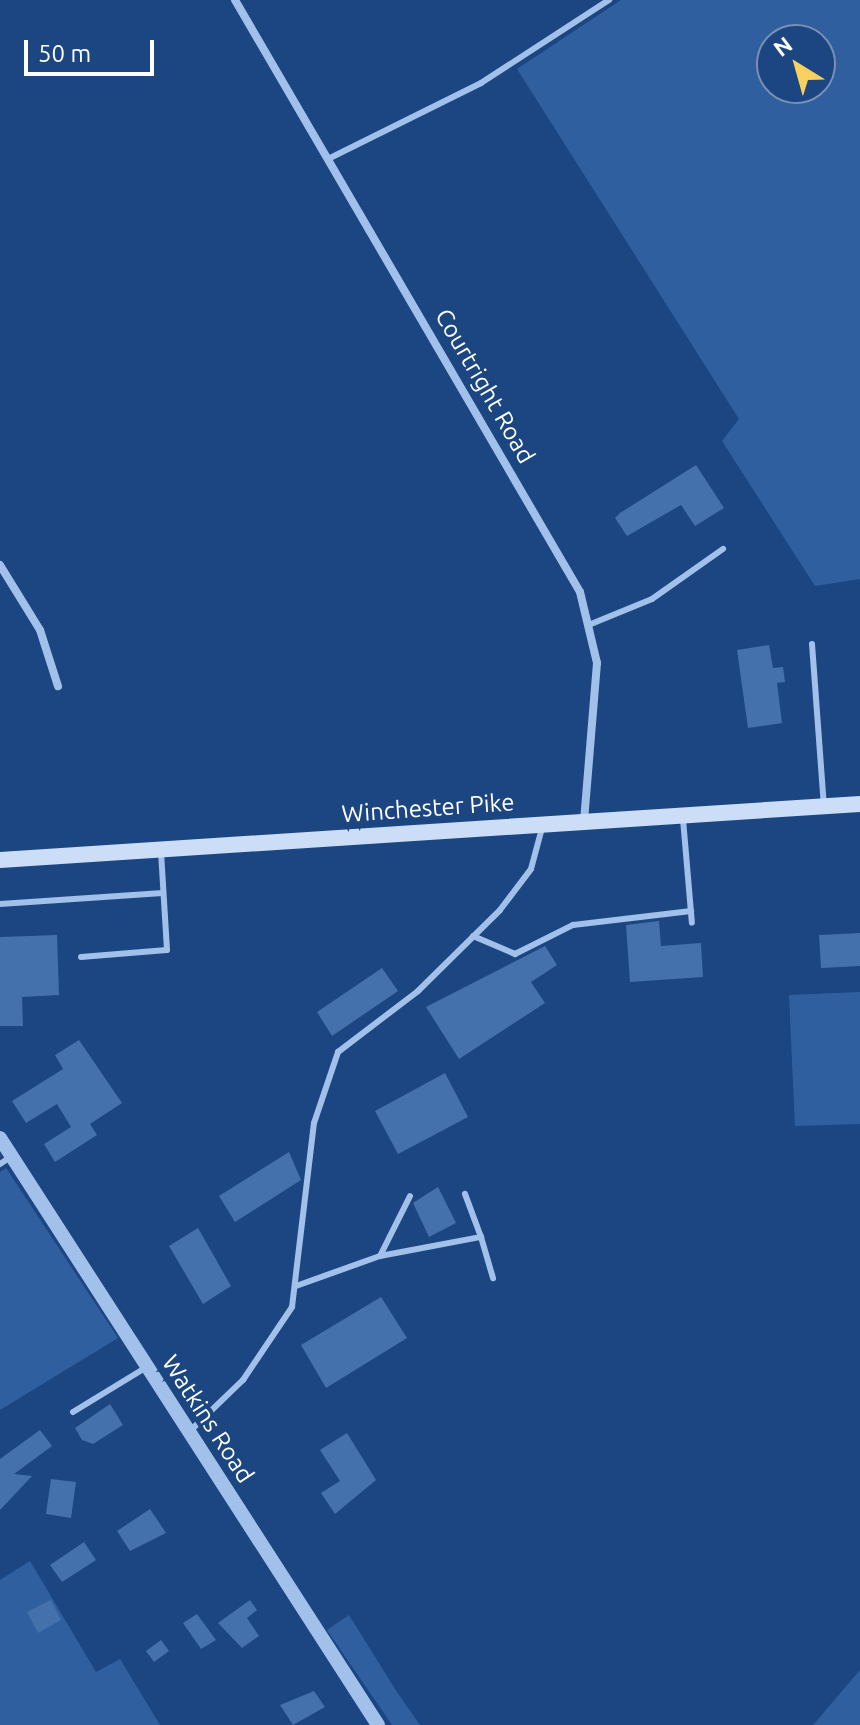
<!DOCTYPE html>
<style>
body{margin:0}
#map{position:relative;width:860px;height:1725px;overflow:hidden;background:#1c4681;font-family:Ubuntu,sans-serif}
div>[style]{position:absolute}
.green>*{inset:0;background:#305fa0}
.building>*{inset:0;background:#4470ab}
.service>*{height:6px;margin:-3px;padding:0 3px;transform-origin:3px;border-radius:3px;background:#a1c0ea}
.minor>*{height:8px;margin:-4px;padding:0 4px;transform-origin:4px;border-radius:4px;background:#a1c0ea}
.tertiary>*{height:14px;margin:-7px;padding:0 7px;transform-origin:7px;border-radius:7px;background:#a1c0ea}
.secondary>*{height:16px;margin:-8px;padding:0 8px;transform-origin:8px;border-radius:8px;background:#ccdef7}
span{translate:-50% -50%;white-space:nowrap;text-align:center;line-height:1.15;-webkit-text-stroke:8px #1c4681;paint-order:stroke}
.street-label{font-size:24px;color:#fff}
.north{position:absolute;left:756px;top:24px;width:80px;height:80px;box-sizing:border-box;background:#1c4681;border:2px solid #7790b3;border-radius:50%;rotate:323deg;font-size:22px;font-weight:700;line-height:32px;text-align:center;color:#fff}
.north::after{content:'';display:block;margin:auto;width:28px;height:36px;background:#fad15e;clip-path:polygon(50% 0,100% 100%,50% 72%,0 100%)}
.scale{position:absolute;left:24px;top:40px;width:130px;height:36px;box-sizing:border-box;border:4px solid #fff;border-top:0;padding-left:10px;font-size:24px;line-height:28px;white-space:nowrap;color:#fff;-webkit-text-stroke:6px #1c4681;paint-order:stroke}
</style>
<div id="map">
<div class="green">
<div style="clip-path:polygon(evenodd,621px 0,860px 0,860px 579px,815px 586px,722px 441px,739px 419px,517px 69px,621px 0,772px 40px,820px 40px,820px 88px,772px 88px,772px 40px)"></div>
<div style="clip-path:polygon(860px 992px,860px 1124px,795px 1126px,789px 995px)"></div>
<div style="clip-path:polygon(6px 1168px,118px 1338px,0 1410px,0 1172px)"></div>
<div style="clip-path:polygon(30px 1561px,96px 1672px,120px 1659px,160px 1725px,0 1725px,0 1580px)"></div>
<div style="clip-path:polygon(349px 1615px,395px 1689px,420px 1725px,392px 1725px,327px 1630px)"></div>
<div style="clip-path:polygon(860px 1670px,860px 1725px,813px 1725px)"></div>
</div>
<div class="building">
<div style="clip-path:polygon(696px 465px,724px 508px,695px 526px,681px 505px,627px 536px,615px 518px,620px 513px)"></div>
<div style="clip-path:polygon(769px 645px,773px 668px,783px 667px,785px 682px,777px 683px,782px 723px,748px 728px,737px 650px)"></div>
<div style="clip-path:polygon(659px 921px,661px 946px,701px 943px,703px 977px,630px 982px,626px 925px)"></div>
<div style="clip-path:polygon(860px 933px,860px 966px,821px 968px,819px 935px)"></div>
<div style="clip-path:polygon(57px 935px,59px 995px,22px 997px,23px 1026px,0 1026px,0 937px)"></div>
<div style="clip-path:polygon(545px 946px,557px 965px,531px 982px,545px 1003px,459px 1059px,426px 1007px)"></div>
<div style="clip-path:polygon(382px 968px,398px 991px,332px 1036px,317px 1012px)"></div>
<div style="clip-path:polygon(79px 1040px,122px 1103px,90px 1124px,97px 1135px,55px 1162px,44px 1144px,71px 1127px,57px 1104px,26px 1123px,12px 1101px,63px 1069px,55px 1055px)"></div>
<div style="clip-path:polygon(445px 1073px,468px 1117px,398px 1154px,375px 1111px)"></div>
<div style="clip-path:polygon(289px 1152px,301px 1180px,235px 1222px,219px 1196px)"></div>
<div style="clip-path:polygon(438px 1187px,456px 1223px,429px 1237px,413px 1203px)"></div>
<div style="clip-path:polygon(198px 1228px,231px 1286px,203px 1304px,169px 1246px)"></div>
<div style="clip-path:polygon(381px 1297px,407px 1338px,326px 1388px,301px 1345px)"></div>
<div style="clip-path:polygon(110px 1404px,123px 1425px,93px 1444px,82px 1440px,75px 1428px)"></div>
<div style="clip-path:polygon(40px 1430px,52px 1446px,14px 1474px,32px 1476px,0 1510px,0 1459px)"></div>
<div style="clip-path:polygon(347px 1433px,376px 1480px,335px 1514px,321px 1493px,340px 1481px,320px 1450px)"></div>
<div style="clip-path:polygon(51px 1479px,76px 1482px,71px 1518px,46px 1514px)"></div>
<div style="clip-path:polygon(150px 1509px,166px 1533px,130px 1551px,117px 1531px)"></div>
<div style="clip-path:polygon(84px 1542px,96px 1560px,62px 1582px,50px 1565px)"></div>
<div style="clip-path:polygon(51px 1600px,61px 1620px,38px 1633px,27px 1612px)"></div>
<div style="clip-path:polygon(250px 1600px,257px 1610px,247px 1618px,259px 1636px,242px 1648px,218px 1623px)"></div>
<div style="clip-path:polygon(197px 1614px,216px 1640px,201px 1649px,183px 1623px)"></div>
<div style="clip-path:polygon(161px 1640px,169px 1651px,154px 1662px,146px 1651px)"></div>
<div style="clip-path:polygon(314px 1691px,325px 1707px,293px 1725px,280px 1705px)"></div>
</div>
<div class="service">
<div style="left:328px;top:159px;width:171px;rotate:-26.4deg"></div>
<div style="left:481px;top:83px;width:153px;rotate:-33deg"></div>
<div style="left:591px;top:624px;width:66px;rotate:-22.3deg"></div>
<div style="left:652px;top:599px;width:87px;rotate:-35.2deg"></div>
<div style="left:812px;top:644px;width:162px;rotate:85.8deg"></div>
<div style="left:683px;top:819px;width:104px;rotate:85.1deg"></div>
<div style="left:0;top:904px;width:163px;rotate:-3.9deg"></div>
<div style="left:473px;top:936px;width:46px;rotate:23.2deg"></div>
<div style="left:515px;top:954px;width:65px;rotate:-26.6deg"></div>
<div style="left:573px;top:925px;width:119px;rotate:-6.8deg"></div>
<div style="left:81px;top:957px;width:86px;rotate:-4.7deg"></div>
<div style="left:167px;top:950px;width:97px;rotate:-93.5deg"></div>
<div style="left:0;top:1164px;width:14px;rotate:-34deg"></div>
<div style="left:481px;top:1237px;width:43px;rotate:73.7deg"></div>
<div style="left:380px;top:1256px;width:103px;rotate:-10.7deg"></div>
<div style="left:481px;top:1237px;width:46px;rotate:-110.4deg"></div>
<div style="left:296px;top:1286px;width:89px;rotate:-19.7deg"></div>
<div style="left:380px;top:1256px;width:67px;rotate:-63.4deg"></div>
<div style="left:73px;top:1412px;width:84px;rotate:-31.4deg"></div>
<div style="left:190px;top:1431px;width:74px;rotate:-43.9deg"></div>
<div style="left:243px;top:1380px;width:88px;rotate:-56.1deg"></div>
<div style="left:292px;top:1307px;width:185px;rotate:-83.2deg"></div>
<div style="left:314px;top:1123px;width:75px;rotate:-71.3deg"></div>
<div style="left:338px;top:1052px;width:101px;rotate:-37.3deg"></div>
<div style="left:418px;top:991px;width:115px;rotate:-44.6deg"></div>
<div style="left:500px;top:910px;width:51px;rotate:-52.9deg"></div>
<div style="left:531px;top:869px;width:42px;rotate:-75deg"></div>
</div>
<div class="minor">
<div style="left:235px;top:0;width:685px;rotate:59.77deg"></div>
<div style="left:580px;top:592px;width:73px;rotate:76.5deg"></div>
<div style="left:597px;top:663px;width:159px;rotate:94.7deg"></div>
<div style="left:0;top:565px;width:76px;rotate:58.4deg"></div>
<div style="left:40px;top:630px;width:59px;rotate:72.2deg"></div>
</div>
<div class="tertiary">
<div style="left:0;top:1138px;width:698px;rotate:57.22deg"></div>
</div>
<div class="secondary">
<div style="left:0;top:860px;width:862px;rotate:-3.73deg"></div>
</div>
<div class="street-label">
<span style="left:485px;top:386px;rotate:60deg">Courtright Road</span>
<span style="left:428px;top:808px;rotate:-4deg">Winchester Pike</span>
<span style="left:208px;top:1419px;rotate:57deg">Watkins Road</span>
</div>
<div class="north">N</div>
<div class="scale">50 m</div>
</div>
